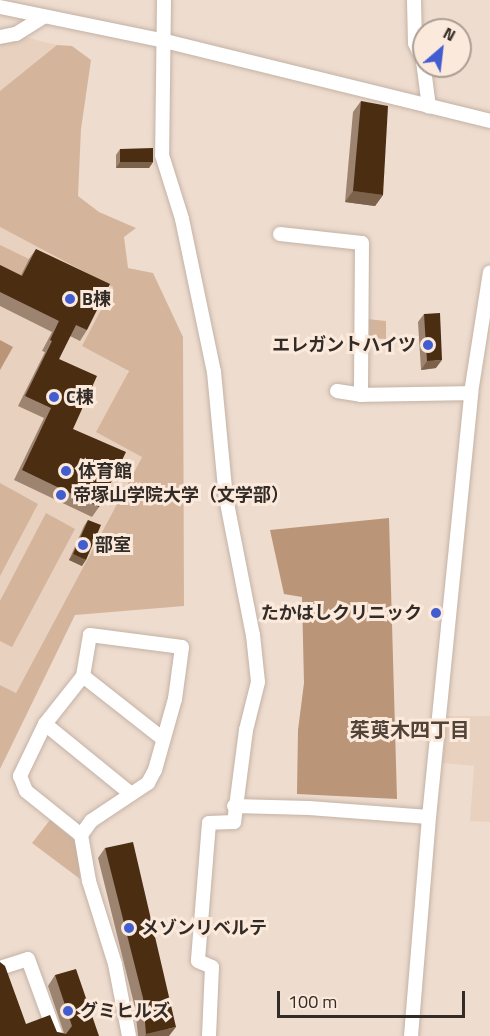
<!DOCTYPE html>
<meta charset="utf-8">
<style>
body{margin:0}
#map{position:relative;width:490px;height:1036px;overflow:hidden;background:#eedccf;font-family:"Titillium Web","Noto Sans JP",sans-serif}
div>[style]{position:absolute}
.built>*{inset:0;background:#e9d1bf}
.green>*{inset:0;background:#d4b59c}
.water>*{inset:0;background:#ba9578}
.roads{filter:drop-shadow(0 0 2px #c3b2a5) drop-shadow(0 0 2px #c3b2a5)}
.minor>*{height:14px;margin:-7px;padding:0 7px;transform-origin:7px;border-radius:7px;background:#fff}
.wall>*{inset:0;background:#9c8470}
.shaded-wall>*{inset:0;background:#7c624b}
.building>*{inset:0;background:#4b2d12}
.dots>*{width:16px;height:16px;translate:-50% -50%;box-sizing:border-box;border:3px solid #fbe9dc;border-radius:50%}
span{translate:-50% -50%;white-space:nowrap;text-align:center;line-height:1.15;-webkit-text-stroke:6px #fbe9dc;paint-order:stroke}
.poi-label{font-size:18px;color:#322b26;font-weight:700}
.left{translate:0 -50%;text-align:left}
.right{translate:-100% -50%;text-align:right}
.neighbourhood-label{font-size:20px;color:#514338;font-weight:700}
.north{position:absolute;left:412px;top:18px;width:60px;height:60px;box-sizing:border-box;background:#fbe9dc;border:2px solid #ab9d93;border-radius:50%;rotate:28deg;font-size:16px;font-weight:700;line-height:24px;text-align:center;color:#322b26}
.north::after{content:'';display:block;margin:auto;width:21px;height:27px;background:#425dd0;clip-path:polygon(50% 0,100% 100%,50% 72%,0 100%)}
.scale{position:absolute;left:277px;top:991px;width:188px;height:27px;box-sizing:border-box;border:3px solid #322b26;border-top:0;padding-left:8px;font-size:18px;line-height:21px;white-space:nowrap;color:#322b26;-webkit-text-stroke:4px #fbe9dc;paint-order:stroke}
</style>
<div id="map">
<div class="built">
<div style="clip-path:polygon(0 31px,57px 45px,0 92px)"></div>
<div style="clip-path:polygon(0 227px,113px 287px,142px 456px,16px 693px,0 685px)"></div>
<div style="clip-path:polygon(448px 716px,490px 716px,490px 822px,470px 821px,474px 766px,442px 763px)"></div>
</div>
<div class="green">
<div style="clip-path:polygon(57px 45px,72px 46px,91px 60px,81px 129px,78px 196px,99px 212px,136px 228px,124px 237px,128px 268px,153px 273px,183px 337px,184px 606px,75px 615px,0 769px,0 685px,16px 693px,142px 457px,96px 432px,129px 371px,82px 346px,113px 287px,0 227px,0 91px)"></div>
<div style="clip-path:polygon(0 245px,29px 259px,15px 287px,0 279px)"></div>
<div style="clip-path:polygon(367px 319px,386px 321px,386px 339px,367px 338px)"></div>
<div style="clip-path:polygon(0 483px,38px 504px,0 576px)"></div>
<div style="clip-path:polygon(46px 513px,75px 529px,12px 647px,0 641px,0 601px)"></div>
<div style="clip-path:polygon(50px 820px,77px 842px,80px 879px,32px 843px)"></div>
</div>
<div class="water">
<div style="clip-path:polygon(0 340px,13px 347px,0 370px)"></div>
<div style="clip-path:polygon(389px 518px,397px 799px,297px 794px,298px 730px,304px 683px,302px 597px,284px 594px,270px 530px)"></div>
</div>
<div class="roads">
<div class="minor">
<div style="left:164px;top:0;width:155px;rotate:90.7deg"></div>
<div style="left:162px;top:155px;width:67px;rotate:72.6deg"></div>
<div style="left:182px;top:219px;width:156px;rotate:78.2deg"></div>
<div style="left:214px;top:372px;width:127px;rotate:84.6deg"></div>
<div style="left:226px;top:498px;width:140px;rotate:78.9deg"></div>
<div style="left:253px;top:635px;width:47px;rotate:83.9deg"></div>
<div style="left:258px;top:682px;width:49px;rotate:104deg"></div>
<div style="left:246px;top:730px;width:93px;rotate:97.4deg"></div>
<div style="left:234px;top:822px;width:25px;rotate:178deg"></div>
<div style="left:209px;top:823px;width:138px;rotate:94.6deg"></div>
<div style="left:198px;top:961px;width:15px;rotate:23deg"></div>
<div style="left:212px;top:967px;width:69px;rotate:92.5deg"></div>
<div style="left:414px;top:0;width:43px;rotate:88.7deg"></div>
<div style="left:415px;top:43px;width:20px;rotate:66deg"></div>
<div style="left:423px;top:61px;width:46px;rotate:82.6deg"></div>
<div style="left:0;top:7px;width:168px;rotate:11.6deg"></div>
<div style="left:165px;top:41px;width:335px;rotate:13.8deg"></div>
<div style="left:0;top:37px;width:16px;rotate:-11deg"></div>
<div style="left:16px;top:34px;width:31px;rotate:-32deg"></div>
<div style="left:280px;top:234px;width:82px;rotate:6.3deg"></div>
<div style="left:362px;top:243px;width:152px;rotate:90.4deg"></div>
<div style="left:337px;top:391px;width:24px;rotate:9deg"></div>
<div style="left:361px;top:395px;width:110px;rotate:-1deg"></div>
<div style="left:83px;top:676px;width:102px;rotate:38.2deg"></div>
<div style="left:45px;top:724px;width:109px;rotate:39.1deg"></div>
<div style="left:234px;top:806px;width:75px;rotate:1.5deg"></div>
<div style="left:309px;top:808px;width:120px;rotate:4.3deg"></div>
<div style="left:81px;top:835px;width:17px;rotate:-54deg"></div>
<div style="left:91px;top:821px;width:69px;rotate:-33.7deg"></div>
<div style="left:148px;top:783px;width:15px;rotate:-62deg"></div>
<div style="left:155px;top:770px;width:74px;rotate:-74.3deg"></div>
<div style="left:175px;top:699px;width:52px;rotate:-82.3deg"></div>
<div style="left:182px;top:647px;width:93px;rotate:-172.6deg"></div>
<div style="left:90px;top:635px;width:42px;rotate:99.7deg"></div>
<div style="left:83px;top:676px;width:61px;rotate:128.4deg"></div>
<div style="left:45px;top:724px;width:58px;rotate:115.7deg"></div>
<div style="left:20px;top:776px;width:16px;rotate:68deg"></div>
<div style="left:26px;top:791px;width:70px;rotate:38.7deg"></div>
<div style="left:81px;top:835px;width:47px;rotate:80.1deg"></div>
<div style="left:89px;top:881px;width:87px;rotate:72.6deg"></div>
<div style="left:115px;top:964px;width:73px;rotate:79deg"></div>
<div style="left:0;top:968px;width:29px;rotate:-18deg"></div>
<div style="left:28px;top:959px;width:82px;rotate:70deg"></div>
<div style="left:411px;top:1036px;width:220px;rotate:-85.3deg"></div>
<div style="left:429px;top:817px;width:426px;rotate:-84.3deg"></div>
<div style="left:471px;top:393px;width:122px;rotate:-81.1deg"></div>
</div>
</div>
<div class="wall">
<div style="clip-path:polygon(361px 101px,383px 195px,375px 206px,345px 202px,353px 112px)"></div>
<div style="clip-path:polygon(120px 149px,153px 162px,149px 168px,116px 168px,116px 155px)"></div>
<div style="clip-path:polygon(36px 249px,87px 330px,80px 341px,70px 336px,59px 359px,73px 429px,99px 507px,92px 517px,14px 480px,44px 418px,18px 406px,45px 352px,42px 351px,52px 332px,0 306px,0 265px,21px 275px,29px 259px)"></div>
<div style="clip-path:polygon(424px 314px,436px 368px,421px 370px,418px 322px)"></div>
<div style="clip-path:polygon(88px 520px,82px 566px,69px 560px,84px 526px)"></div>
<div style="clip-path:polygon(105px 848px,169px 1036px,138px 1036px,135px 1008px,98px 858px)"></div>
<div style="clip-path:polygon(55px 975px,99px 1036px,0 1036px,57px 1032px,64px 1033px,48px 986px)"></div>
</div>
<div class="shaded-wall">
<div style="clip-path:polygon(120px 162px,153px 162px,149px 168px,116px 168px)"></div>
<div style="clip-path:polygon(353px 191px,383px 195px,375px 206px,345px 202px)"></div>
<div style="clip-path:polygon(442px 360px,436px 368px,421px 370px,427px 361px)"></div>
<div style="clip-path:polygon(73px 554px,86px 560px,82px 566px,69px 560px)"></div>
<div style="clip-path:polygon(176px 1027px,169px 1036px,145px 1036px,146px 1034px)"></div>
</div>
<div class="building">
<div style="clip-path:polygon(361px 101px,388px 106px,383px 195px,353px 191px)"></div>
<div style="clip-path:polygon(153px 148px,153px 162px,120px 162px,120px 149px)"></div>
<div style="clip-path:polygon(36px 249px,110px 284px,87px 330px,76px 325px,59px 359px,97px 376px,73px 429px,126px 452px,99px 507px,22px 470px,51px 408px,25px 396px,52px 341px,50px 340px,59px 321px,0 292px,0 265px,22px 276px)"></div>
<div style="clip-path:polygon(440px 313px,442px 360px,427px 361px,424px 314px)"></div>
<div style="clip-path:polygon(88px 520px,101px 525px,86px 560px,73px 554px)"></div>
<div style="clip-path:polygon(133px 842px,176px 1027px,146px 1034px,143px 998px,105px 848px)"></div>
<div style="clip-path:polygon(0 962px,5px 966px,26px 1024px,50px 1015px,57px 1032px,66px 1034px,72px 1026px,55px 975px,76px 969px,99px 1036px,0 1036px)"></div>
</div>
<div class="dots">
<div style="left:70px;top:299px;background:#425dd0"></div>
<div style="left:428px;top:345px;background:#425dd0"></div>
<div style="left:54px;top:397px;background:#425dd0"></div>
<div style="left:66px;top:471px;background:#425dd0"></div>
<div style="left:61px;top:495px;background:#425dd0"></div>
<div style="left:83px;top:545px;background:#425dd0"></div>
<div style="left:436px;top:613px;background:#425dd0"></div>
<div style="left:129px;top:928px;background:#425dd0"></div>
<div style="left:68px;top:1011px;background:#425dd0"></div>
</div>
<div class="poi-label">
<span class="left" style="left:82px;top:299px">B棟</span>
<span class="right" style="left:416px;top:345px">エレガントハイツ</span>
<span class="left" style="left:66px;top:397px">C棟</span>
<span class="left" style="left:78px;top:471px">体育館</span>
<span class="left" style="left:73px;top:495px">帝塚山学院大学（文学部）</span>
<span class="left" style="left:95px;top:545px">部室</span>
<span class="right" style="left:422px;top:613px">たかはしクリニック</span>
<span class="left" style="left:141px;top:928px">メゾンリベルテ</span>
<span class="left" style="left:80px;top:1011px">グミヒルズ</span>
</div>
<div class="neighbourhood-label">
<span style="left:410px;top:729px">茱萸木四丁目</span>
</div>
<div class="north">N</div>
<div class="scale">100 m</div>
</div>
